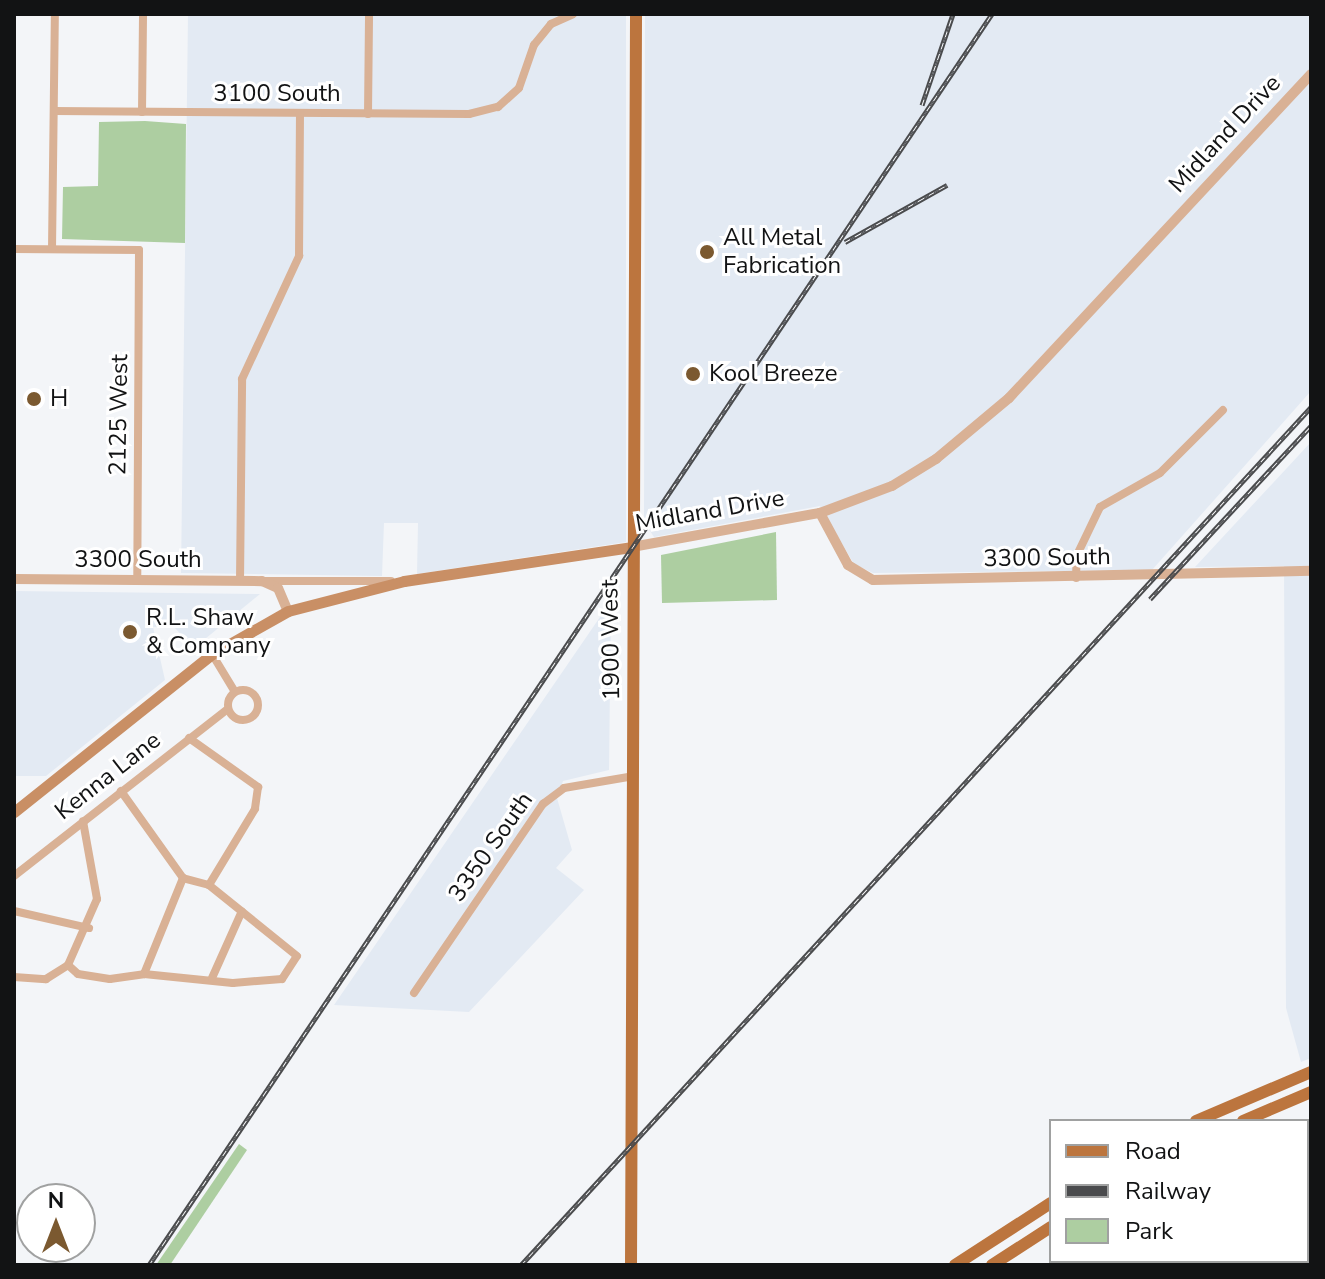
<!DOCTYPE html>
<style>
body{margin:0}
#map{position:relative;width:1325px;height:1279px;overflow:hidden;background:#f3f5f8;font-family:"Nunito Sans",sans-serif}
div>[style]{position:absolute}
.built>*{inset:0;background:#e3eaf3}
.green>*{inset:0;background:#adcea1}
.minor>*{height:8px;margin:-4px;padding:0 4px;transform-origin:4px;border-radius:4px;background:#d9b195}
.minor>.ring{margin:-4px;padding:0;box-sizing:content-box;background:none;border:8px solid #d9b195;border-radius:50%}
.tertiary>*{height:10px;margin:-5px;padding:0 5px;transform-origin:5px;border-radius:5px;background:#d9b195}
.secondary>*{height:11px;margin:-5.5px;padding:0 5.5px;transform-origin:5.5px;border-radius:5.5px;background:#c98f65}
.primary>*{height:12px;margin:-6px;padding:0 6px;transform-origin:6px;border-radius:6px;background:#bc753e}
.rail>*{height:5px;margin-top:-2.5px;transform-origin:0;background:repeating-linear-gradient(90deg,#fff 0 6px,#4a4b4d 0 12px);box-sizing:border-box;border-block:2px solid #4a4b4d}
.dots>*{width:22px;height:22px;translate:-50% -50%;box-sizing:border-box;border:4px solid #fff;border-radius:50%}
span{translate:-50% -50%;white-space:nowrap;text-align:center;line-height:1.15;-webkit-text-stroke:6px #fff;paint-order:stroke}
.street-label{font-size:24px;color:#121314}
.poi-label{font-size:24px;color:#121314}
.left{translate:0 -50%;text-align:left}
.frame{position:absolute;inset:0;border:16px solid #121314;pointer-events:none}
.legend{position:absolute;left:1049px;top:1119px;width:260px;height:144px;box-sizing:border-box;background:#fff;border:2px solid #a0a1a1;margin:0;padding:10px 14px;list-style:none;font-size:24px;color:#121314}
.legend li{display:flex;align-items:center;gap:16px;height:40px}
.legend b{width:40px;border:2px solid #a0a1a1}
.north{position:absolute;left:16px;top:1183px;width:80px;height:80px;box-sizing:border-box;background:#fff;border:2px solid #a0a1a1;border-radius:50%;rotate:0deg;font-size:22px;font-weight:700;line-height:32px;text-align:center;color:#121314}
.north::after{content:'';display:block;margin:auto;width:28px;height:36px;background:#7b5930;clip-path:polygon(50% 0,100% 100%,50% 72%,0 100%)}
</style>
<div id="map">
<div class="built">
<div style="clip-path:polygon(188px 14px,626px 14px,626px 542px,417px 574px,418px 523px,384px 523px,382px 576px,181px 573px)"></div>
<div style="clip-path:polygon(645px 14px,1311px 14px,1311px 391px,1152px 570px,873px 573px,854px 564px,820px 506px,654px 537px,644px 522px)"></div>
<div style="clip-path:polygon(1311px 442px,1311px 1058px,1301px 1062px,1286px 1008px,1284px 566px,1195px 567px)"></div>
<div style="clip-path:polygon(14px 591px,260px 594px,194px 648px,173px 626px,153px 627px,165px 680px,46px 776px,14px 776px)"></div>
<div style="clip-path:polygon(611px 601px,609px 770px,563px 781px,557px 798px,572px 850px,556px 868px,584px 890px,469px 1012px,334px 1005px)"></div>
<div style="clip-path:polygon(1311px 1124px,1311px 1265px,1046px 1265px,1307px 1261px)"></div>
</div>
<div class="green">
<div style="clip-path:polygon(145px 121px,186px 124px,185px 243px,62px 239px,63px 187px,98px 186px,99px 122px)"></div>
<div style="clip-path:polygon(776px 532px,777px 600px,662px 603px,661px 555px)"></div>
<div style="clip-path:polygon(239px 1144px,247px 1150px,170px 1265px,156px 1265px)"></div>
</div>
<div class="minor">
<div style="left:54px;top:111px;width:415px;rotate:0.4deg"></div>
<div style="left:469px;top:114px;width:30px;rotate:-14deg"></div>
<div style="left:498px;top:107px;width:28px;rotate:-42deg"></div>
<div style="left:519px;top:88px;width:46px;rotate:-70.8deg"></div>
<div style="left:534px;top:45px;width:27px;rotate:-51deg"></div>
<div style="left:551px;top:24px;width:24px;rotate:-24deg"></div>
<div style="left:142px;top:112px;width:98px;rotate:-89.4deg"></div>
<div style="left:368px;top:114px;width:100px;rotate:-89.4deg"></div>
<div style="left:14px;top:249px;width:125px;rotate:0.5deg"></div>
<div style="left:139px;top:250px;width:330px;rotate:90.3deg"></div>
<div style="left:52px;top:249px;width:235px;rotate:-89.3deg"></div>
<div style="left:1076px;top:578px;width:23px;rotate:-88deg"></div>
<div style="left:1077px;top:555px;width:53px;rotate:-64.4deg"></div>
<div style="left:1100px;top:507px;width:69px;rotate:-29.5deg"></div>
<div style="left:1160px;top:473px;width:89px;rotate:-45deg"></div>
<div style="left:240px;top:581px;width:202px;rotate:-89.4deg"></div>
<div style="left:242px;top:379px;width:136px;rotate:-65.1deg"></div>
<div style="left:299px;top:256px;width:143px;rotate:-89.6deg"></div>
<div style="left:264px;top:581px;width:127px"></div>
<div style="left:212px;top:654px;width:44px;rotate:58.8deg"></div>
<div class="ring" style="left:228px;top:690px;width:22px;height:22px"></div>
<div style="left:189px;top:738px;width:85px;rotate:35.4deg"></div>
<div style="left:258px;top:787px;width:22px;rotate:98deg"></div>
<div style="left:255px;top:809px;width:89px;rotate:121.2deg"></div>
<div style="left:14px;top:876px;width:271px;rotate:-38deg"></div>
<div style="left:14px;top:911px;width:77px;rotate:12.8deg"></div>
<div style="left:68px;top:965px;width:72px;rotate:-66.3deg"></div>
<div style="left:97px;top:899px;width:79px;rotate:-100.2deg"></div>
<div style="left:144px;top:974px;width:104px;rotate:-67.9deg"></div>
<div style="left:14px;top:977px;width:32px;rotate:4deg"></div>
<div style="left:46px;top:979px;width:26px;rotate:-32deg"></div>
<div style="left:68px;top:965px;width:13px;rotate:42deg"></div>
<div style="left:78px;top:974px;width:32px;rotate:9deg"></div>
<div style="left:110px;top:979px;width:34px;rotate:-8deg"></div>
<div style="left:144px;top:974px;width:89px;rotate:5.8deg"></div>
<div style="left:233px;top:983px;width:49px;rotate:-4.7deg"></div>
<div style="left:282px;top:979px;width:27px;rotate:-57deg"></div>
<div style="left:297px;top:956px;width:113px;rotate:-141.1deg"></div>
<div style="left:209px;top:885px;width:27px;rotate:-165deg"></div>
<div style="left:183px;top:878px;width:107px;rotate:-125.5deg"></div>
<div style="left:212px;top:978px;width:73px;rotate:-65.9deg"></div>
<div style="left:414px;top:993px;width:229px;rotate:-55.7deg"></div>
<div style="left:543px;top:804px;width:26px;rotate:-37deg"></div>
<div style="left:564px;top:788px;width:71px;rotate:-9.7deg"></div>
</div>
<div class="tertiary">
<div style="left:820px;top:513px;width:59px;rotate:61.7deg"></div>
<div style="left:848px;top:565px;width:29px;rotate:31deg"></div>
<div style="left:873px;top:580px;width:438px;rotate:-1.2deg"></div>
<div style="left:632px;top:547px;width:191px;rotate:-10.3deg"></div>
<div style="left:820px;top:513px;width:77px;rotate:-20.6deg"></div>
<div style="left:892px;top:486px;width:52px;rotate:-31.5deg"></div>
<div style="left:936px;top:459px;width:95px;rotate:-39.9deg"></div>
<div style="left:1009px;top:398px;width:443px;rotate:-47deg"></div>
<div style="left:14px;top:579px;width:248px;rotate:0.5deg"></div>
<div style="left:262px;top:581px;width:17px;rotate:24deg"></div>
<div style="left:278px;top:588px;width:25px;rotate:67deg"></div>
</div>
<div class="secondary">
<div style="left:14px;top:812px;width:253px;rotate:-38.6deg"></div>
<div style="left:212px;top:654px;width:87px;rotate:-29.5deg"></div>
<div style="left:288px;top:611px;width:120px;rotate:-14.5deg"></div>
<div style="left:404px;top:581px;width:231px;rotate:-8.5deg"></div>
</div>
<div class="primary">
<div style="left:1196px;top:1121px;width:125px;rotate:-23.1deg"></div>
<div style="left:1243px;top:1121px;width:74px;rotate:-23.1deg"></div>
<div style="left:631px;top:1265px;width:1251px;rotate:-89.77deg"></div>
<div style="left:955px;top:1265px;width:114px;rotate:-32.9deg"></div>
<div style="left:992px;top:1265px;width:70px;rotate:-32.8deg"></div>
</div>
<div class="rail">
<div style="left:922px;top:105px;width:96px;rotate:-71.2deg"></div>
<div style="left:845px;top:242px;width:117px;rotate:-29.2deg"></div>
<div style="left:1150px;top:599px;width:236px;rotate:-47.1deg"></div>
<div style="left:149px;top:1265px;width:1509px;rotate:-56.03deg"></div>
<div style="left:521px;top:1265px;width:1166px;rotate:-47.36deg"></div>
</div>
<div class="dots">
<div style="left:707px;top:252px;background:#7b5930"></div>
<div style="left:693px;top:374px;background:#7b5930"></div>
<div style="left:34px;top:399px;background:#7b5930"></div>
<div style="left:130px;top:632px;background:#7b5930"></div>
</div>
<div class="street-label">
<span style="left:277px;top:94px">3100 South</span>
<span style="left:1225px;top:134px;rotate:-47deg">Midland Drive</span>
<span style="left:119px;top:415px;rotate:-89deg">2125 West</span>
<span style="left:710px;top:511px;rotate:-10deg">Midland Drive</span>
<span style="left:1047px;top:558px;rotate:-1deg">3300 South</span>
<span style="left:138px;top:560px">3300 South</span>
<span style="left:611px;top:640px;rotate:-91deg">1900 West</span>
<span style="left:108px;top:776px;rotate:-38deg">Kenna Lane</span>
<span style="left:491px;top:847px;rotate:-55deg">3350 South</span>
</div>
<div class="poi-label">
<span class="left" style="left:723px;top:252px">All Metal<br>Fabrication</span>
<span class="left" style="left:709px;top:374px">Kool Breeze</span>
<span class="left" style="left:50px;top:399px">H</span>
<span class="left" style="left:146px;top:632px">R.L. Shaw<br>&amp; Company</span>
</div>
<div class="frame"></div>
<ul class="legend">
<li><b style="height:10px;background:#bc753e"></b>Road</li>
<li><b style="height:10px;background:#4a4b4d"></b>Railway</li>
<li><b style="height:22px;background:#adcea1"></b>Park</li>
</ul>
<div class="north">N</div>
</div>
